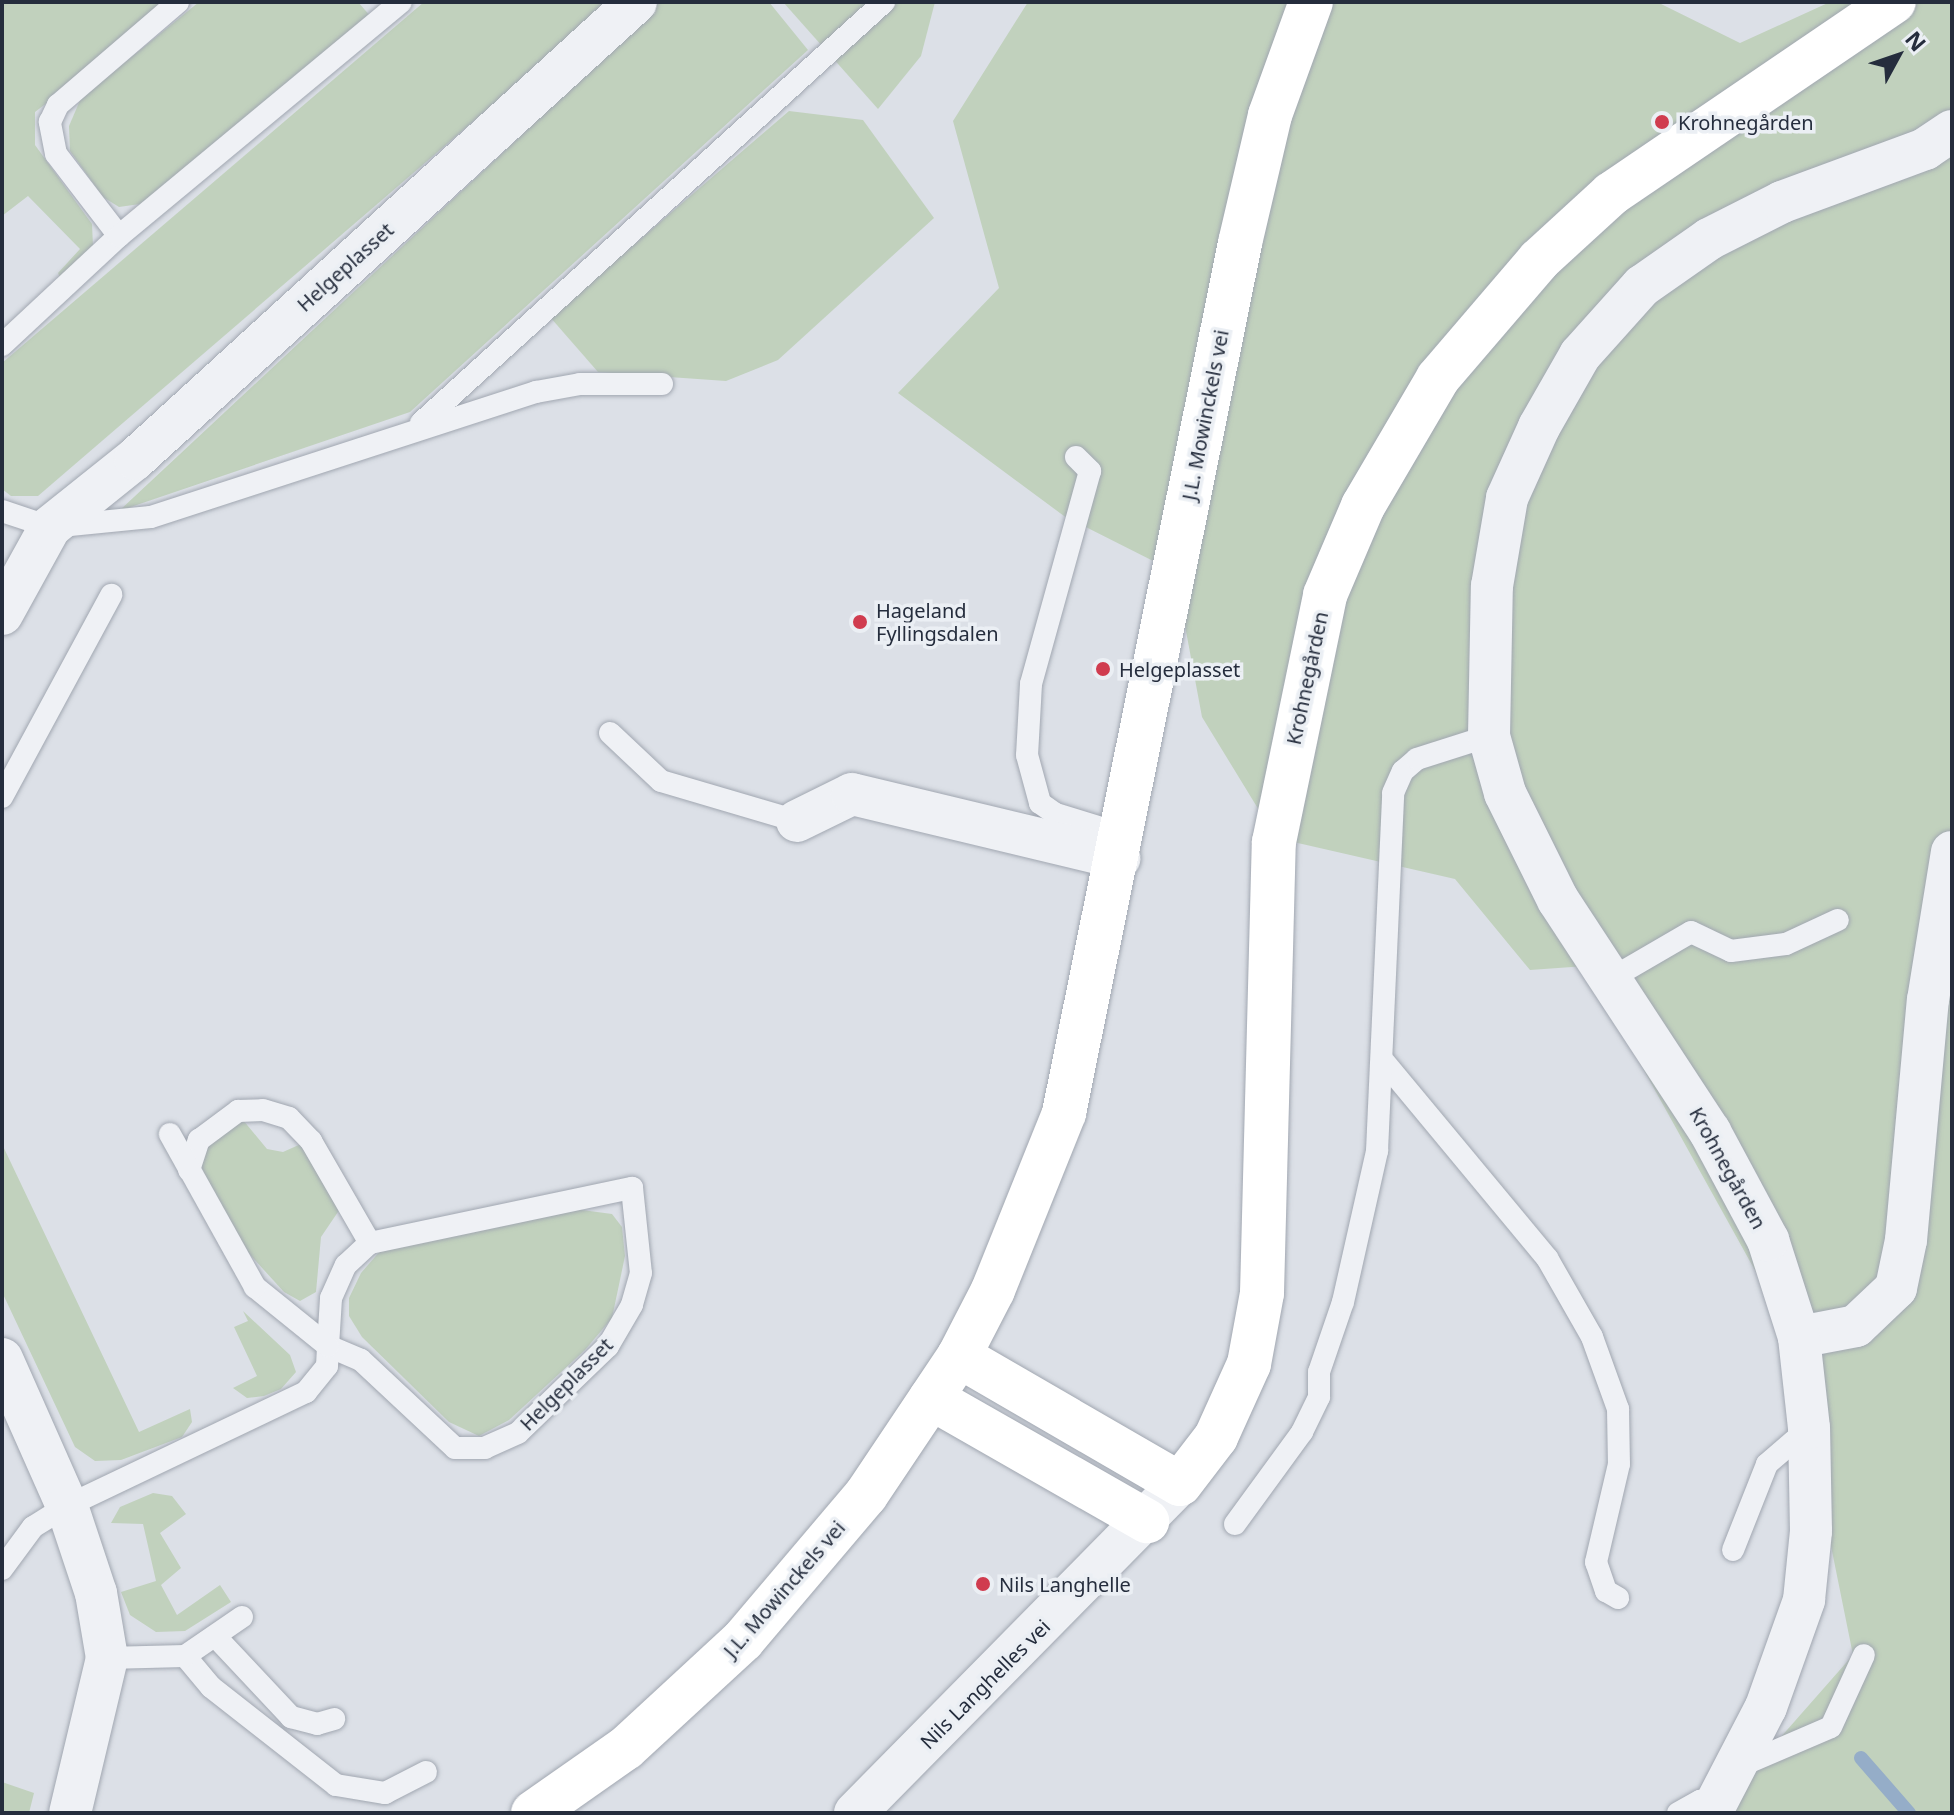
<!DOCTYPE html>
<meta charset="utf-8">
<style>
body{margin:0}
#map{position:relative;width:1954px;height:1815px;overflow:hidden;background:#dce0e7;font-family:"Noto Sans",sans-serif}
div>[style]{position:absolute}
.green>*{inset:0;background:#c1d1bd}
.stream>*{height:14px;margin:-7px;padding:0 7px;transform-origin:7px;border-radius:7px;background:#95adc8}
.roads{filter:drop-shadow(0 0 2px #a1a7b1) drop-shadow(0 0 2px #a1a7b1)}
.lane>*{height:22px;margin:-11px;padding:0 11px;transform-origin:11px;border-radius:11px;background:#eff1f5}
.street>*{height:42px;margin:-21px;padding:0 21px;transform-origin:21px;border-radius:21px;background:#eff1f5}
.secondary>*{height:44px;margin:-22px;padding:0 22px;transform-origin:22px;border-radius:22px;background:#fff}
.dots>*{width:22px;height:22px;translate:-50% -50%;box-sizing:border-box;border:4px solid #ebeff4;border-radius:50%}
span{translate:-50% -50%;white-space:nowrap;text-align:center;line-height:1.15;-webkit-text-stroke:7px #ebeff4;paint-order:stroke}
.poi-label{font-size:20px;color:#252d3d}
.left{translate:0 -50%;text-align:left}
.street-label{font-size:20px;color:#252d3d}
.frame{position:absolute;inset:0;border:4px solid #252d3d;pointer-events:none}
.north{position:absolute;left:1858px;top:16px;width:80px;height:80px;-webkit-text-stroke:6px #ebeff4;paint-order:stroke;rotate:50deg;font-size:22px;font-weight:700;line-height:32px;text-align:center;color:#252d3d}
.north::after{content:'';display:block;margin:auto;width:28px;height:36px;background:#252d3d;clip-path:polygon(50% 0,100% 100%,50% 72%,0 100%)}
</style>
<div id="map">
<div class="green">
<div style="clip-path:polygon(2px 2px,178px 2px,35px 112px,35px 145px,92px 224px,93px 246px,62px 282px,58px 273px,80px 249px,28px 196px,2px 216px)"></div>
<div style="clip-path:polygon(199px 2px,358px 2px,372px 18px,147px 203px,119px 207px,103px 197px,70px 151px,69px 126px,81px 98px)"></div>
<div style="clip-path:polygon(424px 2px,612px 2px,38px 496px,11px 496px,2px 489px,2px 363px)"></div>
<div style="clip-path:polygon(656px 2px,769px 2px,808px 50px,410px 412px,119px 511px,541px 117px)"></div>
<div style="clip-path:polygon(783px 2px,935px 2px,921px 56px,878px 109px)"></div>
<div style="clip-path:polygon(1028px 2px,1657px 2px,1740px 43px,1830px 2px,1952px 2px,1952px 1813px,1714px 1813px,1853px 1655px,1787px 1328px,1586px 966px,1530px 970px,1455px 879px,1276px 838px,1202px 717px,1175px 572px,1064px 516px,898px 393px,999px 288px,953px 121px)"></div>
<div style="clip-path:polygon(789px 111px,863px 120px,934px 218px,778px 360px,726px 381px,598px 372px,550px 317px)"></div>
<div style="clip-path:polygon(243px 1120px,267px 1149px,283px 1152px,301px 1144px,342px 1206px,321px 1237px,316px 1292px,300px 1301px,284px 1292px,243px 1247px,201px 1176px,203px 1154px,213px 1139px)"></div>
<div style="clip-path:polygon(2px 1144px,139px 1432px,190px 1409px,192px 1422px,182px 1437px,121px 1460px,95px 1461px,75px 1447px,2px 1292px)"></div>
<div style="clip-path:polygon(567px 1208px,612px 1214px,622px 1227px,625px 1256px,612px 1318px,585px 1350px,509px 1420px,479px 1436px,449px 1422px,362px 1337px,349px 1316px,349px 1298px,361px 1273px,381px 1250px)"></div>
<div style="clip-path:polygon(243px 1311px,290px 1355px,296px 1372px,281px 1389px,264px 1396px,247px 1398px,233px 1388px,257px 1376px,234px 1327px,248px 1321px)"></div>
<div style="clip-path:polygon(153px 1493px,172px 1496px,186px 1514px,160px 1533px,181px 1568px,161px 1585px,177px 1615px,220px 1585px,231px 1602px,185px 1631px,156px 1632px,130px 1615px,121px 1592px,156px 1581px,143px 1524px,111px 1523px,120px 1507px)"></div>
<div style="clip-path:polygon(2px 1782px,34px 1793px,29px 1813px,2px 1813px)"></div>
</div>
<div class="stream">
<div style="left:1861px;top:1758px;width:73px;rotate:48.9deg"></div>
</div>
<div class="roads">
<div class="lane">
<div style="left:119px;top:236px;width:103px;rotate:-127.5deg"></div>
<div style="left:56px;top:154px;width:33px;rotate:-101deg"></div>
<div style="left:50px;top:122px;width:19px;rotate:-65deg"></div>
<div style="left:58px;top:105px;width:158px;rotate:-40.6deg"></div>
<div style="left:2px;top:345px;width:160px;rotate:-43deg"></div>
<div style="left:119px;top:236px;width:366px;rotate:-39.7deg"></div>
<div style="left:421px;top:423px;width:626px;rotate:-42.28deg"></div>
<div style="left:1076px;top:457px;width:20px;rotate:45deg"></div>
<div style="left:1090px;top:471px;width:221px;rotate:105.5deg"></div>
<div style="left:1031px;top:684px;width:71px;rotate:93.2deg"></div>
<div style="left:1027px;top:755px;width:50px;rotate:74.8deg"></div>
<div style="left:1040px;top:803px;width:19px;rotate:35deg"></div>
<div style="left:1056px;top:814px;width:68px;rotate:17.1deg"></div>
<div style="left:2px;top:511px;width:51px;rotate:18.4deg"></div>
<div style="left:50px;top:527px;width:101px;rotate:-5.7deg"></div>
<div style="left:151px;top:517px;width:405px;rotate:-18deg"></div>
<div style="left:536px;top:392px;width:45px;rotate:-10.3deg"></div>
<div style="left:580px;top:384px;width:82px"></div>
<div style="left:610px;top:733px;width:70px;rotate:43.3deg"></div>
<div style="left:661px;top:781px;width:142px;rotate:16.4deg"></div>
<div style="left:2px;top:797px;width:230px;rotate:-61.6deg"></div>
<div style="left:1612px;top:978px;width:91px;rotate:-30.2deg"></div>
<div style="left:1691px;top:932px;width:44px;rotate:25.4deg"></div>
<div style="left:1731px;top:951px;width:55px;rotate:-7.3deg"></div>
<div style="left:1786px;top:944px;width:57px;rotate:-24.8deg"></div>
<div style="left:1385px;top:1063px;width:254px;rotate:50.3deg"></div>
<div style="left:1547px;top:1258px;width:91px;rotate:60.3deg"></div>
<div style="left:1592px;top:1337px;width:77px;rotate:70.1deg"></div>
<div style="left:1618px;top:1409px;width:55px;rotate:89deg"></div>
<div style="left:1619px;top:1464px;width:101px;rotate:103.2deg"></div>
<div style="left:1596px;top:1562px;width:31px;rotate:71deg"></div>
<div style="left:1606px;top:1591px;width:14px;rotate:30deg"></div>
<div style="left:189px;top:1170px;width:32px;rotate:-72deg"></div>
<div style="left:199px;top:1140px;width:49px;rotate:-36.6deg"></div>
<div style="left:238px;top:1111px;width:25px;rotate:-2deg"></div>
<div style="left:263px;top:1110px;width:27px;rotate:17deg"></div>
<div style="left:289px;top:1118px;width:32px;rotate:46deg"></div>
<div style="left:311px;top:1141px;width:118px;rotate:60deg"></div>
<div style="left:1235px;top:1524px;width:114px;rotate:-53.9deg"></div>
<div style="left:1302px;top:1432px;width:39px;rotate:-64deg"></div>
<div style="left:1319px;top:1397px;width:25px;rotate:-90deg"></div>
<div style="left:1319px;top:1372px;width:74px;rotate:-71.1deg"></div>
<div style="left:1343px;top:1302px;width:155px;rotate:-77.3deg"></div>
<div style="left:1377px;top:1151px;width:358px;rotate:-87.4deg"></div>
<div style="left:1393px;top:793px;width:24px;rotate:-66deg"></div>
<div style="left:1403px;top:771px;width:18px;rotate:-41deg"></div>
<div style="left:1417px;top:759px;width:76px;rotate:-17.7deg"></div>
<div style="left:1733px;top:1550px;width:92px;rotate:-68.4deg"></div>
<div style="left:1767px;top:1464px;width:55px;rotate:-40.6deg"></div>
<div style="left:2px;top:1569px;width:52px;rotate:-53.6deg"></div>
<div style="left:33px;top:1527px;width:40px;rotate:-32deg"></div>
<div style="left:67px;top:1506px;width:265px;rotate:-25.5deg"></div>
<div style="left:306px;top:1392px;width:33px;rotate:-51deg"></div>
<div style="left:327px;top:1366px;width:20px;rotate:-87deg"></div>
<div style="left:328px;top:1346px;width:48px;rotate:-86.4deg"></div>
<div style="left:331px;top:1298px;width:36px;rotate:-66deg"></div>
<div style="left:346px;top:1265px;width:33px;rotate:-43deg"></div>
<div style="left:370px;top:1243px;width:268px;rotate:-11.9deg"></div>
<div style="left:632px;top:1188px;width:85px;rotate:84deg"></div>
<div style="left:641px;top:1273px;width:33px;rotate:106deg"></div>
<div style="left:632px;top:1305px;width:48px;rotate:120.3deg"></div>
<div style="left:608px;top:1346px;width:125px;rotate:136deg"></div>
<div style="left:518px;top:1433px;width:36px;rotate:156deg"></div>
<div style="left:485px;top:1448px;width:30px;rotate:180deg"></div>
<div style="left:455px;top:1448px;width:129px;rotate:-136.9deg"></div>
<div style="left:361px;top:1360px;width:36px;rotate:-157deg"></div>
<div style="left:328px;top:1346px;width:94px;rotate:-141.1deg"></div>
<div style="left:255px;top:1287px;width:175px;rotate:-119.1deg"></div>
<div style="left:216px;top:1637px;width:110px;rotate:46.8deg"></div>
<div style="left:291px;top:1717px;width:27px;rotate:15deg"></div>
<div style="left:317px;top:1724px;width:18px;rotate:-16deg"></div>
<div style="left:185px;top:1656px;width:40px;rotate:50deg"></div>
<div style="left:211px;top:1687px;width:159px;rotate:38.1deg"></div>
<div style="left:336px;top:1785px;width:50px;rotate:9.3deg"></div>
<div style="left:385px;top:1793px;width:46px;rotate:-27.1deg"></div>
<div style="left:107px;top:1658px;width:78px;rotate:-1.5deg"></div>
<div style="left:185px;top:1656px;width:69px;rotate:-34.4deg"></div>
<div style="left:1738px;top:1767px;width:101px;rotate:-23.3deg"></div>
<div style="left:1831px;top:1727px;width:79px;rotate:-65.4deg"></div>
<div style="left:1678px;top:1813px;width:25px;rotate:-29deg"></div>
<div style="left:1700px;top:1801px;width:17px;rotate:25deg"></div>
</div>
<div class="street">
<div style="left:2px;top:614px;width:99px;rotate:-61.1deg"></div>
<div style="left:50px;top:527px;width:109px;rotate:-38.7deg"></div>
<div style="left:135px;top:459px;width:678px;rotate:-42.37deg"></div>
<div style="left:797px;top:821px;width:61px;rotate:-26.1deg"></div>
<div style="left:852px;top:794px;width:275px;rotate:13.5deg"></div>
<div style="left:1799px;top:1337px;width:58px;rotate:-10.9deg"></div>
<div style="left:1856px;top:1326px;width:55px;rotate:-43.5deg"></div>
<div style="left:1896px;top:1288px;width:49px;rotate:-78.2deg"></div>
<div style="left:1906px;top:1240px;width:241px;rotate:-84.8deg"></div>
<div style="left:1928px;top:1000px;width:150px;rotate:-80.8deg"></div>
<div style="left:2px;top:1359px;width:161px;rotate:66.1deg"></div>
<div style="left:67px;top:1506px;width:92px;rotate:71.6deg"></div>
<div style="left:96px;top:1593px;width:66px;rotate:80.4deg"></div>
<div style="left:107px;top:1658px;width:159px;rotate:103.4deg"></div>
<div style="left:855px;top:1813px;width:462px;rotate:-45.4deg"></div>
<div style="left:1711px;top:1813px;width:119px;rotate:-62.6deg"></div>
<div style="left:1766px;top:1707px;width:114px;rotate:-70.4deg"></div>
<div style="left:1804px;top:1600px;width:69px;rotate:-84.2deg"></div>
<div style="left:1811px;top:1531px;width:103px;rotate:-91.1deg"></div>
<div style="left:1809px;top:1428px;width:92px;rotate:-96.3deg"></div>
<div style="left:1799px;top:1337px;width:102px;rotate:-107.7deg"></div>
<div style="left:1768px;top:1240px;width:123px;rotate:-118.2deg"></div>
<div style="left:1710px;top:1132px;width:277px;rotate:-123.2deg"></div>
<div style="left:1558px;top:900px;width:119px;rotate:-116.4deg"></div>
<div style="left:1505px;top:793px;width:59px;rotate:-105.7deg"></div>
<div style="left:1489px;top:736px;width:150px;rotate:-88.9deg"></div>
<div style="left:1492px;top:586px;width:89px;rotate:-80.3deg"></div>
<div style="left:1507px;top:498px;width:78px;rotate:-65.7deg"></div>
<div style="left:1539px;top:427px;width:83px;rotate:-60.3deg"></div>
<div style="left:1580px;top:355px;width:93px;rotate:-48.1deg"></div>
<div style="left:1642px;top:286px;width:82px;rotate:-35deg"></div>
<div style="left:1709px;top:239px;width:82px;rotate:-26.9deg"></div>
<div style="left:1782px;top:202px;width:153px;rotate:-20.3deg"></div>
<div style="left:1925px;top:149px;width:32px;rotate:-34deg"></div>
</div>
<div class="secondary">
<div style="left:959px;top:1356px;width:255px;rotate:30.1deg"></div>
<div style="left:1180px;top:1484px;width:59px;rotate:-52.5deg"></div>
<div style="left:1216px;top:1437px;width:80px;rotate:-65.7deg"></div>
<div style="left:1249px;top:1364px;width:72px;rotate:-79.6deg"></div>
<div style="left:1262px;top:1293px;width:451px;rotate:-88.5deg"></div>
<div style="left:1274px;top:842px;width:252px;rotate:-78.3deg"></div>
<div style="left:1325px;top:595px;width:97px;rotate:-66.9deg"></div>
<div style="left:1363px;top:506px;width:148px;rotate:-59.6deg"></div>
<div style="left:1438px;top:378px;width:155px;rotate:-49.4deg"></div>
<div style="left:1539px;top:260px;width:98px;rotate:-42.5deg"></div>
<div style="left:1611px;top:194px;width:342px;rotate:-34.2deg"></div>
<div style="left:931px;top:1398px;width:249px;rotate:29.7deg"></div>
<div style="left:533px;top:1813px;width:113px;rotate:-35deg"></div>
<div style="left:626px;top:1748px;width:159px;rotate:-42.7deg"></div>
<div style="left:743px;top:1640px;width:190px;rotate:-49.7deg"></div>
<div style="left:866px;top:1495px;width:167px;rotate:-56.2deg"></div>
<div style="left:959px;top:1356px;width:74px;rotate:-62.7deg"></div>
<div style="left:993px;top:1290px;width:191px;rotate:-68.1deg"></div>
<div style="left:1064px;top:1113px;width:888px;rotate:-78.56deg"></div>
<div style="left:1240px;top:243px;width:131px;rotate:-76.8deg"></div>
<div style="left:1270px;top:115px;width:120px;rotate:-70.1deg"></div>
</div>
</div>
<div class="dots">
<div style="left:1662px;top:122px;background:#d03c4f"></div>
<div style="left:860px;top:622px;background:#d03c4f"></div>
<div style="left:1103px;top:669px;background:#d03c4f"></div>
<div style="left:983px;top:1584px;background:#d03c4f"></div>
</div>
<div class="poi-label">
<span class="left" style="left:1678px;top:122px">Krohnegården</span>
<span class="left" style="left:876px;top:622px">Hageland<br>Fyllingsdalen</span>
<span class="left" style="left:1119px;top:669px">Helgeplasset</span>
<span class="left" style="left:999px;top:1584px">Nils Langhelle</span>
</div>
<div class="street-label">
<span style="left:345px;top:267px;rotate:-42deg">Helgeplasset</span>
<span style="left:1205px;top:415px;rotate:-79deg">J.L. Mowinckels vei</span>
<span style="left:1307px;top:678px;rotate:-78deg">Krohnegården</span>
<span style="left:1728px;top:1168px;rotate:61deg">Krohnegården</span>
<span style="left:566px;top:1384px;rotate:-45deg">Helgeplasset</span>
<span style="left:784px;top:1589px;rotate:-49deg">J.L. Mowinckels vei</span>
<span style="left:985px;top:1684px;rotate:-45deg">Nils Langhelles vei</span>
</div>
<div class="frame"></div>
<div class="north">N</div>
</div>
